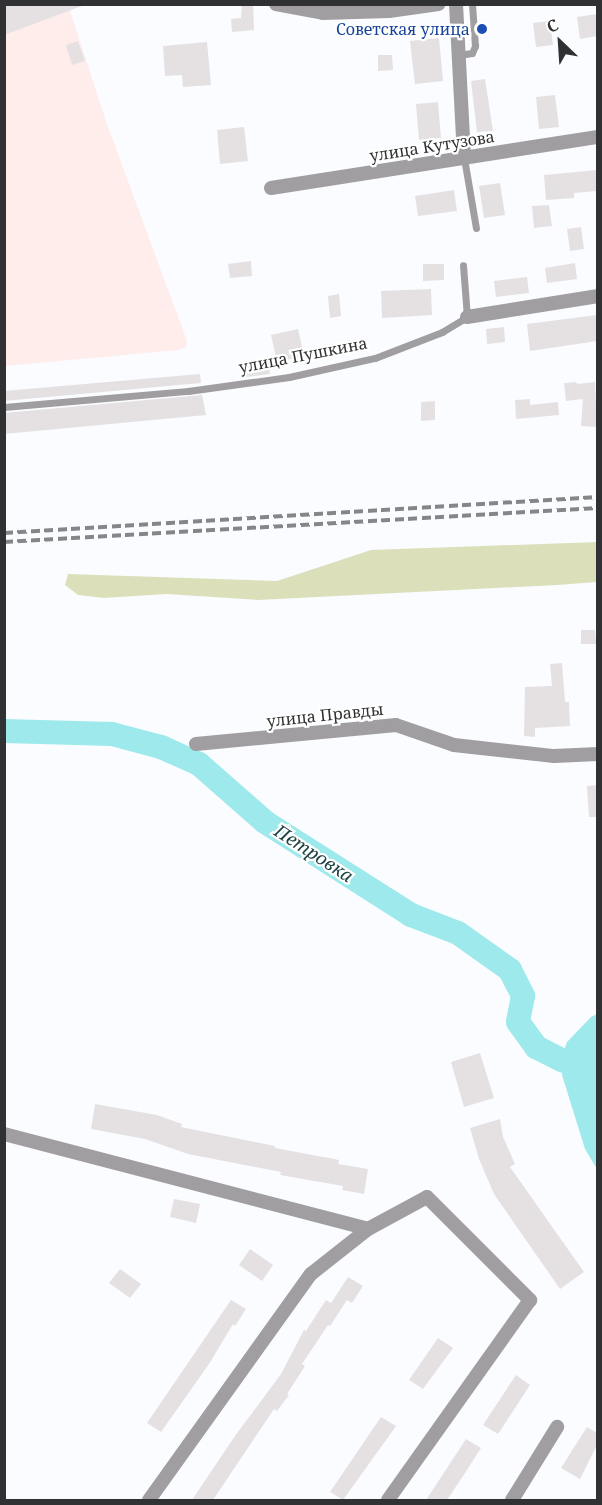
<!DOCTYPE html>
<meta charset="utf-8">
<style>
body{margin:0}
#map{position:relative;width:602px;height:1505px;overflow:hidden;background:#fafcff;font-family:"Noto Serif",serif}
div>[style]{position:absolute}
.industrial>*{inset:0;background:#feedeb}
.green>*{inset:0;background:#dbe0bb}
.water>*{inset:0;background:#9ee9eb}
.river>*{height:24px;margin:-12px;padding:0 12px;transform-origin:12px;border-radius:12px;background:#9ee9eb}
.building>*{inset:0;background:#e5e1e3}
.lane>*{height:7px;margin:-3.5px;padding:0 3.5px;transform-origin:3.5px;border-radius:3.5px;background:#a09ea0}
.street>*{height:14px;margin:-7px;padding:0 7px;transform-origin:7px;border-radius:7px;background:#a09ea0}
.rail>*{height:4px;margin-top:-2px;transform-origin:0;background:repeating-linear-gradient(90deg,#858688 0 9px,transparent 0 13.5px)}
.dots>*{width:16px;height:16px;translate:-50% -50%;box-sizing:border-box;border:3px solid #fff;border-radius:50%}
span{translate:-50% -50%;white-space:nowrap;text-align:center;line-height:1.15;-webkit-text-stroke:4.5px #fff;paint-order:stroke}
.transit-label{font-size:16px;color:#164399}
.right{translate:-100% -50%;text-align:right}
.street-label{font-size:16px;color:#303132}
.water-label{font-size:18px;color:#1e4243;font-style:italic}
.frame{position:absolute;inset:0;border:6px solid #303132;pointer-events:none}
.north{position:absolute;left:530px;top:12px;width:60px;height:60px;-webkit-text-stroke:4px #fff;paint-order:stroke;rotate:335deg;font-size:16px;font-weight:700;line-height:24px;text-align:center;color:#303132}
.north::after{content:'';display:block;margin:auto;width:21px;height:27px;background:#303132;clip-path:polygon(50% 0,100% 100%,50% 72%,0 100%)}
</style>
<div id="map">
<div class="industrial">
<div style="clip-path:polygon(5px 5px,68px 5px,108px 127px,187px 341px,186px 347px,178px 350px,5px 366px)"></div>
</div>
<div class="green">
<div style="clip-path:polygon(597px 542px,597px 582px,557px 585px,258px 600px,166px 594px,104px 598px,78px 595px,65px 585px,68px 574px,277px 581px,371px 550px)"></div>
</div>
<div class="water">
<div style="clip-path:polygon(597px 1014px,597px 1169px,585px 1149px,562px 1075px,563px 1053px,567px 1042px,591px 1017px)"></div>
</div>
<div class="river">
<div style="left:4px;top:731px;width:108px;rotate:1.6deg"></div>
<div style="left:112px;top:734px;width:51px;rotate:14.9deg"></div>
<div style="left:161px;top:747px;width:42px;rotate:24.1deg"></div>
<div style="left:199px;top:764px;width:88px;rotate:41.3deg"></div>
<div style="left:265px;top:822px;width:173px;rotate:32.5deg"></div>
<div style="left:411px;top:915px;width:50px;rotate:21deg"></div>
<div style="left:458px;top:933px;width:64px;rotate:35.4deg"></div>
<div style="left:510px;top:970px;width:29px;rotate:63deg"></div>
<div style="left:523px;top:996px;width:26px;rotate:101deg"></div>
<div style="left:518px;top:1022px;width:31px;rotate:54deg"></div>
<div style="left:536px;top:1047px;width:30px;rotate:27deg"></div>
</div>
<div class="building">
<div style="clip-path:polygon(4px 4px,81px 4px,82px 6px,4px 35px)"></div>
<div style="clip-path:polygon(242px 4px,253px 4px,254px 30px,232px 32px,231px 19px,241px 18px)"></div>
<div style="clip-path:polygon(597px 14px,597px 36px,580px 39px,577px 17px)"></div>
<div style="clip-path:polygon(550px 21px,553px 45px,536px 47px,533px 23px)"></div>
<div style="clip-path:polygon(439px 38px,443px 81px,415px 84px,410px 41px)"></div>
<div style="clip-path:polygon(78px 41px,85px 61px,72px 65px,66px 45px)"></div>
<div style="clip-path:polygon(207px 42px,211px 85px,183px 87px,182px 75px,165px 76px,163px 46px)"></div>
<div style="clip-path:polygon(378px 55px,392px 55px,393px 70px,378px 71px)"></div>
<div style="clip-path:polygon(485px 79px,493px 131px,477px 132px,471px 81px)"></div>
<div style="clip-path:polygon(555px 95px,559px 127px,539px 129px,536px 97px)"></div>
<div style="clip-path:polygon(438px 102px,441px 138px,419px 140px,416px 104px)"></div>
<div style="clip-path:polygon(244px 127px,248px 161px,220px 164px,217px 130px)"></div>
<div style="clip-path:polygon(597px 170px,597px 191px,574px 193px,574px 198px,546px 200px,544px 175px)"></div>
<div style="clip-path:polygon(500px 183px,505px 215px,484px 218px,479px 186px)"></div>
<div style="clip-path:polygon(454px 190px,457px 211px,418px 216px,415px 196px)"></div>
<div style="clip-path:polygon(549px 205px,552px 226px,534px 228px,532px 206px)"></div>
<div style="clip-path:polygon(581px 227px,584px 249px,570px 251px,567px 229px)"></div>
<div style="clip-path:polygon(251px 261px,252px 276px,230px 278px,228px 264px)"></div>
<div style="clip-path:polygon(575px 263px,577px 279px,547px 283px,545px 268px)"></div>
<div style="clip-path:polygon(423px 264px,444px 264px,444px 280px,423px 281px)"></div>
<div style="clip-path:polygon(527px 277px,529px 293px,496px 297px,494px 281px)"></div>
<div style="clip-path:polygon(431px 289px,432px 315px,382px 318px,381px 291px)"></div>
<div style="clip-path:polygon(339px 294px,341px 316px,330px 318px,328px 296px)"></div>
<div style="clip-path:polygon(597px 315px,597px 341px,530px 351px,527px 324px)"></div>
<div style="clip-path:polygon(504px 327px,505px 342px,487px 344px,486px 329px)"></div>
<div style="clip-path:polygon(298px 329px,304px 356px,277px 362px,271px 335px)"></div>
<div style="clip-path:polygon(268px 360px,270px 374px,246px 377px,244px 363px)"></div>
<div style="clip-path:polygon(200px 374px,201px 383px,4px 401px,4px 391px)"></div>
<div style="clip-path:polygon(576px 382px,577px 384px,595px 382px,597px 427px,581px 426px,583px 399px,566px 401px,564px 383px)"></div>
<div style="clip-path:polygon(202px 395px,206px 415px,4px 434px,4px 413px)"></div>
<div style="clip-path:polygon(530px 399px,530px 405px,558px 402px,559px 415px,516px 419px,515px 400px)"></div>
<div style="clip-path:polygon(435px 401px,435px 420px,421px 421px,421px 402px)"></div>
<div style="clip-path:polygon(581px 630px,595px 630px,596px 644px,581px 644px)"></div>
<div style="clip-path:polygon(562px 663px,565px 702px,569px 702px,570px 726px,535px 728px,535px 737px,524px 736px,525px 687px,552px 686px,550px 664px)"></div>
<div style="clip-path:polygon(597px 785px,597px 817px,589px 817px,587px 786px)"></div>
<div style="clip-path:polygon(480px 1053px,494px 1098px,464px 1107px,451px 1062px)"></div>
<div style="clip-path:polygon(95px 1104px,157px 1115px,182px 1124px,181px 1127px,275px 1146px,275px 1148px,339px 1160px,338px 1164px,368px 1169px,364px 1194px,342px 1190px,343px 1186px,280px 1175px,281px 1172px,188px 1154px,145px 1139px,91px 1129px)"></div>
<div style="clip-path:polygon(500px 1119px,503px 1137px,515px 1164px,510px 1167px,584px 1272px,560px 1289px,494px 1194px,479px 1159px,470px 1128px)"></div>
<div style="clip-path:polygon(174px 1199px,200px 1204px,196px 1223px,170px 1217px)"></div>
<div style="clip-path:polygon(250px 1249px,273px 1265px,262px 1281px,239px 1265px)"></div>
<div style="clip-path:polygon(120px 1269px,141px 1284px,130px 1298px,109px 1283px)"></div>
<div style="clip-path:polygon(348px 1277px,363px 1286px,352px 1303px,347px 1300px,330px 1326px,328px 1325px,302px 1364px,305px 1366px,287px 1394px,289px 1395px,277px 1411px,274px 1409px,213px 1500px,192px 1500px,235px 1436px,281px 1374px,304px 1330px,306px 1331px,326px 1300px,331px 1303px)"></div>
<div style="clip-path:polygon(231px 1300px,246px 1309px,235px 1326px,233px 1324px,209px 1364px,161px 1432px,147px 1423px)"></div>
<div style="clip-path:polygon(438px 1338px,453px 1348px,423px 1389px,409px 1380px)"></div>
<div style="clip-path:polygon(516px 1375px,530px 1385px,498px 1434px,483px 1425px)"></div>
<div style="clip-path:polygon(381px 1417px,396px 1426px,343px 1500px,330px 1492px)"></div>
<div style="clip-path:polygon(587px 1427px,597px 1433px,597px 1445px,580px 1479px,561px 1468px)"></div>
<div style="clip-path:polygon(466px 1439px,481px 1448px,465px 1473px,447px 1500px,426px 1500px)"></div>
</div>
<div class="lane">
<div style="left:459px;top:55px;width:13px;rotate:-9deg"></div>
<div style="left:472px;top:53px;width:8px;rotate:-67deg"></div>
<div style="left:475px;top:46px;width:42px;rotate:-94.1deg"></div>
<div style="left:464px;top:158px;width:71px;rotate:80.3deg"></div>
<div style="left:4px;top:407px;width:185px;rotate:-5deg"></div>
<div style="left:188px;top:391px;width:102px;rotate:-7.9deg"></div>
<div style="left:289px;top:377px;width:88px;rotate:-12.5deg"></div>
<div style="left:375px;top:358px;width:72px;rotate:-21.2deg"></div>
<div style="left:442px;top:332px;width:29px;rotate:-31deg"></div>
<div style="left:467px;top:317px;width:52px;rotate:-94.4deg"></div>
</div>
<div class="street">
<div style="left:276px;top:4px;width:48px;rotate:10.8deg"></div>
<div style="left:323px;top:13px;width:66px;rotate:-1.7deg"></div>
<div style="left:389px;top:11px;width:50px;rotate:-8deg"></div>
<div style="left:456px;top:4px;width:154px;rotate:87deg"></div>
<div style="left:271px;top:188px;width:331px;rotate:-8.9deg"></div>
<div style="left:467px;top:317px;width:133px;rotate:-9.1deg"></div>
<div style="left:196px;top:744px;width:201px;rotate:-5.4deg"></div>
<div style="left:396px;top:725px;width:61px;rotate:19deg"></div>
<div style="left:454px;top:745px;width:101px;rotate:6.3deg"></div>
<div style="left:554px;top:756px;width:44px;rotate:-2.6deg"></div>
<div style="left:4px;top:1134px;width:376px;rotate:14.6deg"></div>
<div style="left:149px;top:1500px;width:278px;rotate:-54.4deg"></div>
<div style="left:311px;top:1274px;width:73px;rotate:-38.3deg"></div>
<div style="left:368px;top:1229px;width:67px;rotate:-28.5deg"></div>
<div style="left:427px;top:1197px;width:146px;rotate:45deg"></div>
<div style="left:530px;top:1300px;width:245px;rotate:125.4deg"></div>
<div style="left:512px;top:1500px;width:86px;rotate:-58.3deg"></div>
</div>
<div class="rail">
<div style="left:4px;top:533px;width:595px;rotate:-3.47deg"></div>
<div style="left:4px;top:542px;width:595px;rotate:-3.28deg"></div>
</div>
<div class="dots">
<div style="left:482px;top:29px;background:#1a4fb4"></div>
</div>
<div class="transit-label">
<span class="right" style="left:470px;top:29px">Советская улица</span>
</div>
<div class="street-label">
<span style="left:432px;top:146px;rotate:-9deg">улица Кутузова</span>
<span style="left:303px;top:355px;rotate:-11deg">улица Пушкина</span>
<span style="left:325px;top:715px;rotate:-6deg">улица Правды</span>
</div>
<div class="water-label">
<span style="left:314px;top:853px;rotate:33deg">Петровка</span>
</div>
<div class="frame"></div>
<div class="north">С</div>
</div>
